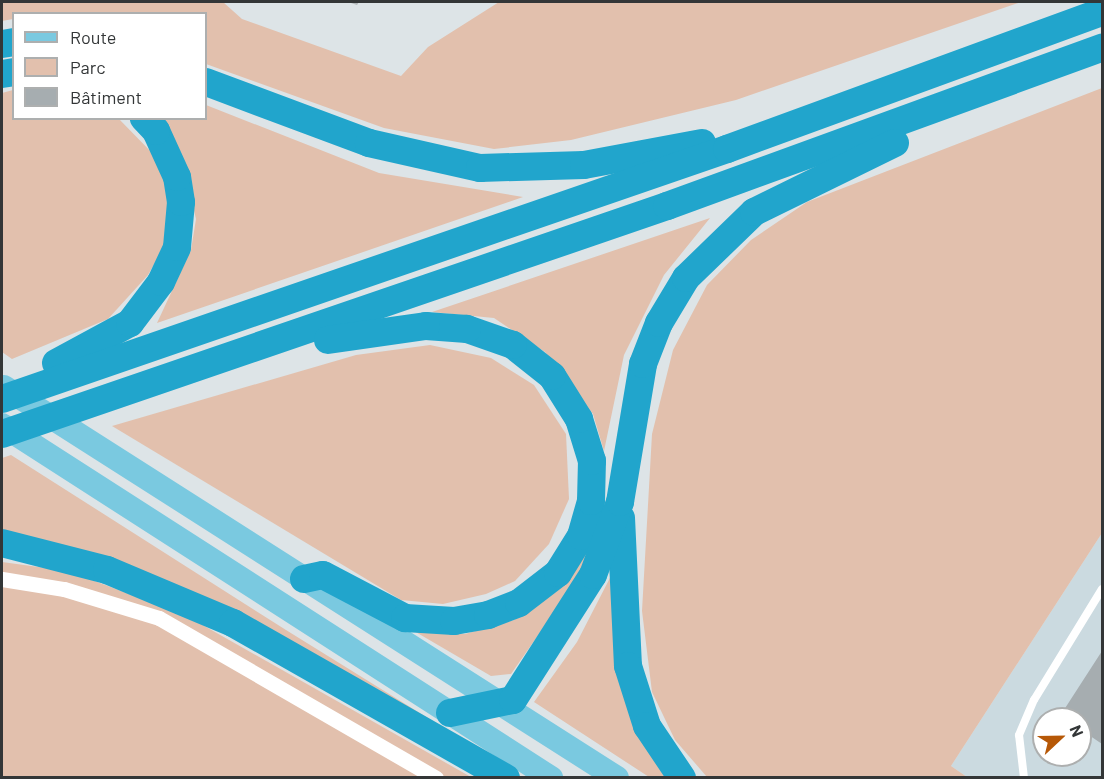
<!DOCTYPE html>
<meta charset="utf-8">
<style>
body{margin:0}
#map{position:relative;width:1104px;height:779px;overflow:hidden;background:#dde4e7;font-family:Barlow,sans-serif}
div>[style]{position:absolute}
.built>*{inset:0;background:#cbdae0}
.green>*{inset:0;background:#e2c0ad}
.shadow>*{inset:0;background:#0003}
.building>*{inset:0;background:#a6adb0}
.lane>*{height:8px;margin:-4px;padding:0 4px;transform-origin:4px;border-radius:4px;background:#fff}
.street>*{height:15px;margin:-7.5px;padding:0 7.5px;transform-origin:7.5px;border-radius:7.5px;background:#fff}
.primary>*{height:24px;margin:-12px;padding:0 12px;transform-origin:12px;border-radius:12px;background:#7ac9e0}
.highway>*{height:28px;margin:-14px;padding:0 14px;transform-origin:14px;border-radius:14px;background:#21a5cc}
span{translate:-50% -50%;white-space:nowrap;text-align:center;line-height:1.15;-webkit-text-stroke:5px #fff;paint-order:stroke}
.frame{position:absolute;inset:0;border:3px solid #333637;pointer-events:none}
.legend{position:absolute;left:12px;top:12px;width:195px;height:108px;box-sizing:border-box;background:#fff;border:2px solid #adafaf;margin:0;padding:8px 10px;list-style:none;font-size:18px;color:#333637}
.legend li{display:flex;align-items:center;gap:12px;height:30px}
.legend b{width:30px;border:2px solid #adafaf}
.north{position:absolute;left:1032px;top:707px;width:60px;height:60px;box-sizing:border-box;background:#fff;border:2px solid #adafaf;border-radius:50%;rotate:68deg;font-size:16px;font-weight:700;line-height:24px;text-align:center;color:#333637}
.north::after{content:'';display:block;margin:auto;width:21px;height:27px;background:#b65807;clip-path:polygon(50% 0,100% 100%,50% 72%,0 100%)}
</style>
<div id="map">
<div class="built">
<div style="clip-path:polygon(evenodd,1102px 533px,1102px 777px,967px 777px,951px 766px,1102px 533px,1044px 719px,1080px 719px,1080px 755px,1044px 755px,1044px 719px)"></div>
</div>
<div class="green">
<div style="clip-path:polygon(2px 2px,223px 2px,242px 19px,401px 76px,428px 47px,499px 2px,1021px 2px,736px 100px,571px 140px,494px 149px,384px 128px,206px 64px,206px 14px,14px 14px,13px 19px,2px 21px)"></div>
<div style="clip-path:polygon(1102px 88px,1102px 533px,951px 766px,967px 777px,707px 777px,675px 740px,652px 692px,642px 611px,652px 434px,673px 350px,707px 285px,751px 240px,807px 202px)"></div>
<div style="clip-path:polygon(13px 90px,14px 118px,119px 119px,160px 161px,174px 198px,171px 234px,148px 275px,108px 319px,12px 359px,2px 352px,2px 93px)"></div>
<div style="clip-path:polygon(206px 105px,379px 173px,523px 197px,157px 323px,191px 250px,196px 219px,183px 165px,153px 119px,206px 118px)"></div>
<div style="clip-path:polygon(710px 218px,664px 275px,624px 355px,604px 451px,593px 414px,545px 352px,494px 318px,432px 312px)"></div>
<div style="clip-path:polygon(430px 345px,491px 358px,534px 385px,566px 434px,569px 499px,549px 544px,515px 581px,486px 594px,443px 604px,401px 600px,112px 426px,356px 355px)"></div>
<div style="clip-path:polygon(11px 455px,286px 630px,444px 728px,2px 532px,2px 458px)"></div>
<div style="clip-path:polygon(596px 530px,580px 575px,511px 674px,491px 676px,414px 631px,465px 634px,514px 620px,566px 581px)"></div>
<div style="clip-path:polygon(2px 562px,68px 571px,185px 615px,471px 777px,2px 778px)"></div>
<div style="clip-path:polygon(614px 570px,668px 777px,649px 777px,534px 702px,577px 642px)"></div>
</div>
<div class="shadow">
<div style="clip-path:polygon(348px 2px,359px 2px,357px 5px)"></div>
<div style="clip-path:polygon(1102px 654px,1102px 742px,1080px 728px,1080px 719px,1062px 716px)"></div>
</div>
<div class="building">
<div style="clip-path:polygon(1102px 651px,1102px 744px,1080px 729px,1080px 719px,1060px 716px)"></div>
</div>
<div class="lane">
<div style="left:1024px;top:778px;width:43px;rotate:-96.6deg"></div>
<div style="left:1019px;top:735px;width:38px;rotate:-67deg"></div>
<div style="left:1034px;top:700px;width:130px;rotate:-58.5deg"></div>
</div>
<div class="street">
<div style="left:2px;top:579px;width:63px;rotate:9.2deg"></div>
<div style="left:64px;top:589px;width:99px;rotate:17deg"></div>
<div style="left:159px;top:618px;width:320px;rotate:30deg"></div>
</div>
<div class="primary">
<div style="left:4px;top:387px;width:727px;rotate:32.53deg"></div>
<div style="left:2px;top:425px;width:653px;rotate:32.74deg"></div>
</div>
<div class="highway">
<div style="left:2px;top:44px;width:12px;rotate:-9deg"></div>
<div style="left:2px;top:74px;width:12px;rotate:-9deg"></div>
<div style="left:206px;top:82px;width:174px;rotate:20.5deg"></div>
<div style="left:369px;top:143px;width:114px;rotate:12.7deg"></div>
<div style="left:480px;top:168px;width:104px;rotate:-1.7deg"></div>
<div style="left:584px;top:165px;width:120px;rotate:-10.6deg"></div>
<div style="left:56px;top:363px;width:84px;rotate:-28.4deg"></div>
<div style="left:130px;top:323px;width:51px;rotate:-52.9deg"></div>
<div style="left:161px;top:282px;width:38px;rotate:-65deg"></div>
<div style="left:177px;top:247px;width:45px;rotate:-84.9deg"></div>
<div style="left:181px;top:202px;width:25px;rotate:-99deg"></div>
<div style="left:177px;top:177px;width:51px;rotate:-114.5deg"></div>
<div style="left:156px;top:131px;width:18px;rotate:-133deg"></div>
<div style="left:2px;top:399px;width:767px;rotate:-19.03deg"></div>
<div style="left:727px;top:149px;width:399px;rotate:-20.1deg"></div>
<div style="left:2px;top:434px;width:703px;rotate:-18.92deg"></div>
<div style="left:667px;top:206px;width:463px;rotate:-20deg"></div>
<div style="left:621px;top:518px;width:148px;rotate:87.3deg"></div>
<div style="left:628px;top:666px;width:63px;rotate:72.4deg"></div>
<div style="left:647px;top:726px;width:63px;rotate:56.1deg"></div>
<div style="left:2px;top:543px;width:108px;rotate:14.4deg"></div>
<div style="left:107px;top:570px;width:137px;rotate:22.8deg"></div>
<div style="left:233px;top:623px;width:314px;rotate:29.6deg"></div>
<div style="left:304px;top:579px;width:19px;rotate:-12deg"></div>
<div style="left:323px;top:575px;width:93px;rotate:27.7deg"></div>
<div style="left:405px;top:618px;width:49px;rotate:3.5deg"></div>
<div style="left:454px;top:621px;width:35px;rotate:-10deg"></div>
<div style="left:488px;top:615px;width:33px;rotate:-21deg"></div>
<div style="left:519px;top:603px;width:49px;rotate:-37.6deg"></div>
<div style="left:558px;top:573px;width:44px;rotate:-58.1deg"></div>
<div style="left:581px;top:536px;width:36px;rotate:-74deg"></div>
<div style="left:591px;top:501px;width:40px;rotate:-88.6deg"></div>
<div style="left:592px;top:461px;width:44px;rotate:-107.2deg"></div>
<div style="left:579px;top:419px;width:51px;rotate:-122.1deg"></div>
<div style="left:552px;top:376px;width:50px;rotate:-141.5deg"></div>
<div style="left:513px;top:345px;width:49px;rotate:-160.8deg"></div>
<div style="left:467px;top:329px;width:41px;rotate:-175.8deg"></div>
<div style="left:426px;top:326px;width:99px;rotate:171.9deg"></div>
<div style="left:450px;top:713px;width:64px;rotate:-11.7deg"></div>
<div style="left:513px;top:700px;width:148px;rotate:-57.4deg"></div>
<div style="left:593px;top:575px;width:78px;rotate:-69.7deg"></div>
<div style="left:620px;top:502px;width:140px;rotate:-80.5deg"></div>
<div style="left:643px;top:364px;width:44px;rotate:-68.7deg"></div>
<div style="left:659px;top:323px;width:52px;rotate:-59deg"></div>
<div style="left:686px;top:278px;width:95px;rotate:-44.1deg"></div>
<div style="left:754px;top:212px;width:157px;rotate:-26.1deg"></div>
</div>
<div class="frame"></div>
<ul class="legend">
<li><b style="height:8px;background:#7ac9e0"></b>Route</li>
<li><b style="height:16px;background:#e2c0ad"></b>Parc</li>
<li><b style="height:16px;background:#a6adb0"></b>Bâtiment</li>
</ul>
<div class="north">N</div>
</div>
